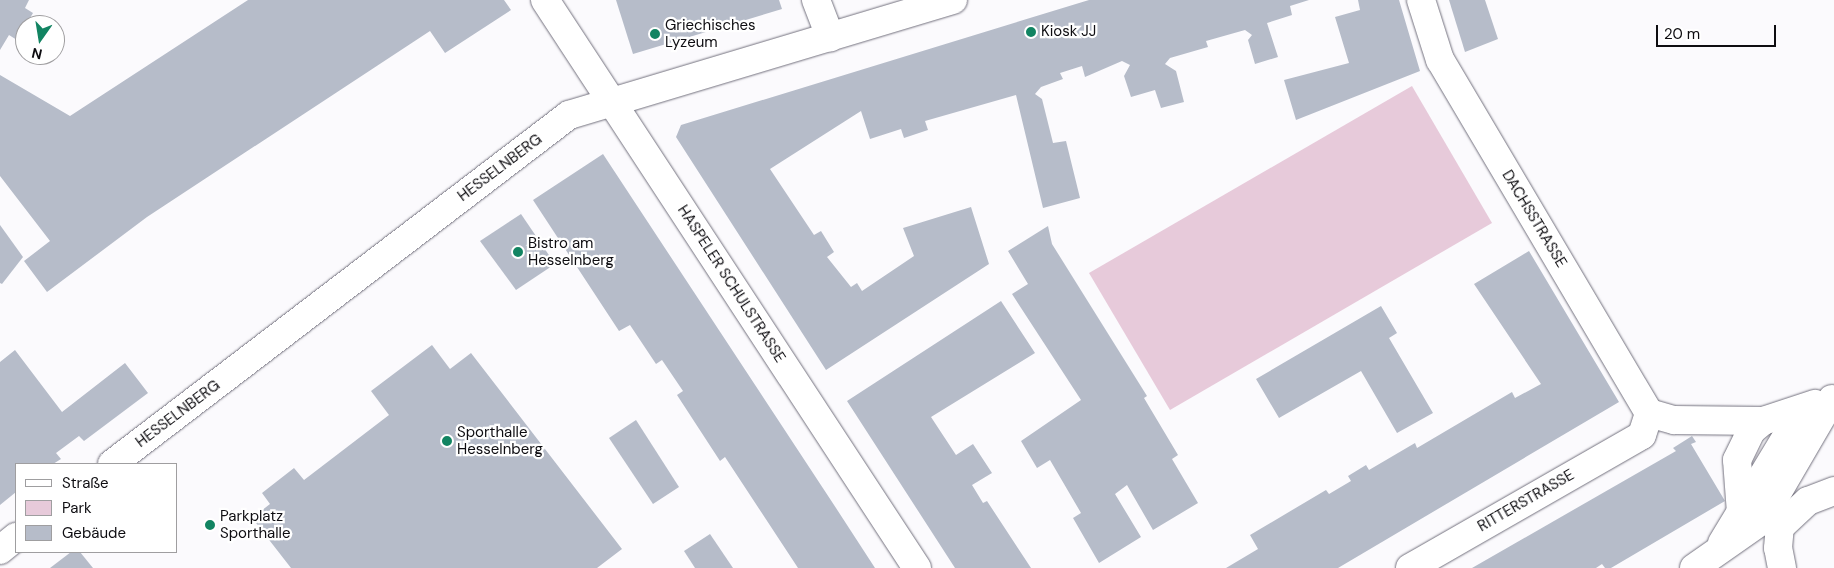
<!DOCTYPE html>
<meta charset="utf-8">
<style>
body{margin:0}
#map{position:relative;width:1834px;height:568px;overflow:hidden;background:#fbfafd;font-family:"DM Sans",sans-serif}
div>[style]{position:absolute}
.green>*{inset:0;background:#e7cada}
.building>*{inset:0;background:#b6bcc9}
.roads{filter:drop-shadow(0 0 1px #73717e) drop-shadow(0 0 1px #73717e)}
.minor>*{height:28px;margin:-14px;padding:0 14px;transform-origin:14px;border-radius:14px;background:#fff}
.dots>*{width:14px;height:14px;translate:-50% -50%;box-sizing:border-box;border:2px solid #fff;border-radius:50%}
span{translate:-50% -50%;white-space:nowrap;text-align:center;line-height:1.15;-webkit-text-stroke:4.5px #fff;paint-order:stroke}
.poi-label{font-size:15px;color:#0e0d11}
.left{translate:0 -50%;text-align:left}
.street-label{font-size:15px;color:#0e0d11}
.legend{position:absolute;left:15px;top:463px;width:162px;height:90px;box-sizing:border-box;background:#fff;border:1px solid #9f9ea0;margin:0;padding:6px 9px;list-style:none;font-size:15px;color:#0e0d11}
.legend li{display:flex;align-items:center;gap:10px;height:25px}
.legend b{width:25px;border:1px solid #9f9ea0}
.north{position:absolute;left:15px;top:15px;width:50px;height:50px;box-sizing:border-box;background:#fff;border:1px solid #9f9ea0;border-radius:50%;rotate:193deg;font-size:14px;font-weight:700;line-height:20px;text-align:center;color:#0e0d11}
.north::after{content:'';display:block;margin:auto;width:18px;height:22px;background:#128462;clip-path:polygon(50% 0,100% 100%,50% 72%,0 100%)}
.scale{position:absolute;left:1656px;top:25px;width:120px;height:22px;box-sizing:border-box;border:2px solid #0e0d11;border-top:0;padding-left:6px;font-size:15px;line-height:18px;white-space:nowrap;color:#0e0d11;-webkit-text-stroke:4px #fff;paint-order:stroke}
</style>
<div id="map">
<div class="green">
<div style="clip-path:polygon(1412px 86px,1492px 223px,1170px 410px,1089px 273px)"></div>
</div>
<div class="building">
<div style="clip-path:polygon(0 0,29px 0,25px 8px,33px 13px,17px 40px,9px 35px,0 50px)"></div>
<div style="clip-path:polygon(248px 0,504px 0,511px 10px,445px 53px,430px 31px,147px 217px,47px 292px,24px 261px,50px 241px,0 176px,0 75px,70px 116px)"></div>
<div style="clip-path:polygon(616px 0,779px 0,782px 9px,633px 54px)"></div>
<div style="clip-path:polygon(1089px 0,1309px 0,1290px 6px,1292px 15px,1267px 23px,1278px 57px,1255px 64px,1248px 40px,1252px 35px,1245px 30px,1206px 41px,1208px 47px,1170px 58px,1165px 64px,1176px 71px,1184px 102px,1161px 108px,1155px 90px,1131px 97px,1124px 76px,1130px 65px,1122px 61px,1085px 77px,1082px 66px,1060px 73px,1063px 79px,1041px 87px,1035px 94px,1042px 99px,1053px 143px,1066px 141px,1080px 198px,1043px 208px,1016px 95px,925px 121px,928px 130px,904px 138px,901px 129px,870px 139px,861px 111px,770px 169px,814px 235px,821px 231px,834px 252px,827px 257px,851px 287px,857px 283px,862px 291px,914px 256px,903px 228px,971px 207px,989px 264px,826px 370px,676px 137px,681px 125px)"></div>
<div style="clip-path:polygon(1358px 0,1399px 0,1420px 71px,1296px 120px,1284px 80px,1349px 63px,1335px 17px,1360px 10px)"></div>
<div style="clip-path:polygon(1449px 0,1485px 0,1498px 39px,1465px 52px)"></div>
<div style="clip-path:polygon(603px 154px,836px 508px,875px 568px,798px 568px,725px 457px,720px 461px,677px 395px,683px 391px,662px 360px,656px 364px,630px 325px,619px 331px,533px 200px)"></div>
<div style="clip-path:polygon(521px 214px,555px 264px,516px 290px,480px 241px)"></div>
<div style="clip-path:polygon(0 225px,23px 257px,2px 284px,0 283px)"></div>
<div style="clip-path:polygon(1048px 226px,1052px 244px,1147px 396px,1144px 398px,1178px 455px,1172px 459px,1198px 503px,1153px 530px,1127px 485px,1115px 494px,1141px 537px,1099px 563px,1073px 518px,1081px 513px,1050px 460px,1037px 468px,1021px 441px,1081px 400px,1012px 294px,1028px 284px,1008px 251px)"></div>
<div style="clip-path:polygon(1529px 251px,1619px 402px,1338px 568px,1226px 568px,1258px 549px,1250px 535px,1326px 490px,1329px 494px,1351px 481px,1348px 476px,1366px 465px,1369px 470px,1415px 443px,1417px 448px,1512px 392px,1515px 398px,1541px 384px,1474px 284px)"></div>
<div style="clip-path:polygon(1001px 301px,1035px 353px,931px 417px,956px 455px,973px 444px,992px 473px,972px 485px,983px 503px,987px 501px,1031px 568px,955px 568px,847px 401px)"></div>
<div style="clip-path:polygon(1381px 306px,1397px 333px,1389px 338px,1433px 413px,1397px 433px,1361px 371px,1279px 418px,1256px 379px)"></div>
<div style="clip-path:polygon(432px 345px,450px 369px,471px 353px,622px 549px,597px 568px,291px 568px,252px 518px,270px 504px,262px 493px,294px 468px,304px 480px,389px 415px,371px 391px)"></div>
<div style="clip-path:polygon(15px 350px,62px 412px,125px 363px,148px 393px,84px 441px,79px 436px,56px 453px,61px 459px,53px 464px,16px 464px,16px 492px,0 505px,0 362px)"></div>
<div style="clip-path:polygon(636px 420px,679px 487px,653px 504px,609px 438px)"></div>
<div style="clip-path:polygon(1692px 436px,1696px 442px,1691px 444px,1725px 501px,1611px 568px,1605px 568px,1602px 564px,1596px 568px,1472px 568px,1676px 451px,1673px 448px)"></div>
<div style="clip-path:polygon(710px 534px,733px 568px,695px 568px,684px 551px)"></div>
<div style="clip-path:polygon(71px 552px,80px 552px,93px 568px,50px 568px)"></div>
</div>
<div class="roads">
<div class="minor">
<div style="left:545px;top:0;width:679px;rotate:56.78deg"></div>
<div style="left:816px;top:0;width:40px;rotate:69deg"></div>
<div style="left:1649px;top:413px;width:26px;rotate:16deg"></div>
<div style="left:1674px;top:420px;width:89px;rotate:0.6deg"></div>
<div style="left:112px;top:464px;width:575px;rotate:-37.37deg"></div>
<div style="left:569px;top:115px;width:401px;rotate:-16.7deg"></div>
<div style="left:1741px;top:513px;width:53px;rotate:-94.3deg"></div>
<div style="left:1737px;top:460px;width:32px;rotate:-64deg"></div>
<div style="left:1751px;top:431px;width:16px;rotate:-40deg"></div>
<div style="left:1763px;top:421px;width:55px;rotate:-18.1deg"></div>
<div style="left:1722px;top:543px;width:127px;rotate:-58.8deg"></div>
<div style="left:1788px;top:434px;width:40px;rotate:-39deg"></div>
<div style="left:0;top:550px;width:21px;rotate:-39deg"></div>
<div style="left:1410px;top:568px;width:267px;rotate:-29.8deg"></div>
<div style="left:1642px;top:435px;width:23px;rotate:-72deg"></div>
<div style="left:1649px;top:413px;width:410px;rotate:-120.6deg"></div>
<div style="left:1440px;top:60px;width:63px;rotate:-107.6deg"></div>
<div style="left:1694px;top:568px;width:82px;rotate:-35deg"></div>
<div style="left:1761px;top:521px;width:141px;rotate:-59.8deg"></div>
<div style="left:1782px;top:568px;width:20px;rotate:-101deg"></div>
<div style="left:1778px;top:548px;width:21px;rotate:-85deg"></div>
<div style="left:1780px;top:527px;width:38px;rotate:-43deg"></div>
<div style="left:1808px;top:501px;width:28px;rotate:-21deg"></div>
</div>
</div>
<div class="dots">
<div style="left:1031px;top:32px;background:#128462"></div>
<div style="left:655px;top:34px;background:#128462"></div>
<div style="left:518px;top:252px;background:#128462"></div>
<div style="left:447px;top:441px;background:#128462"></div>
<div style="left:210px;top:525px;background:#128462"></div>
</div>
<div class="poi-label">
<span class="left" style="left:665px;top:34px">Griechisches<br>Lyzeum</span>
<span class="left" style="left:1041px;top:32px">Kiosk JJ</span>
<span class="left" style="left:528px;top:252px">Bistro am<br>Hesselnberg</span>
<span class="left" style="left:457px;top:441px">Sporthalle<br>Hesselnberg</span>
<span class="left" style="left:220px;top:525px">Parkplatz<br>Sporthalle</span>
</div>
<div class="street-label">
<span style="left:500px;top:168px;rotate:-37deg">HESSELNBERG</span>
<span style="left:1534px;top:219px;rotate:59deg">DACHSSTRASSE</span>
<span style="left:731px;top:284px;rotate:57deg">HASPELER SCHULSTRASSE</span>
<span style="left:178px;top:414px;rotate:-37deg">HESSELNBERG</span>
<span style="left:1526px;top:501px;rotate:-30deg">RITTERSTRASSE</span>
</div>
<ul class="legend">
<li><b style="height:6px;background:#fff"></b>Straße</li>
<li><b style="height:14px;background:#e7cada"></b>Park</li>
<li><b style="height:14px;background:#b6bcc9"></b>Gebäude</li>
</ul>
<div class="north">N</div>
<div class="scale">20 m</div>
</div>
